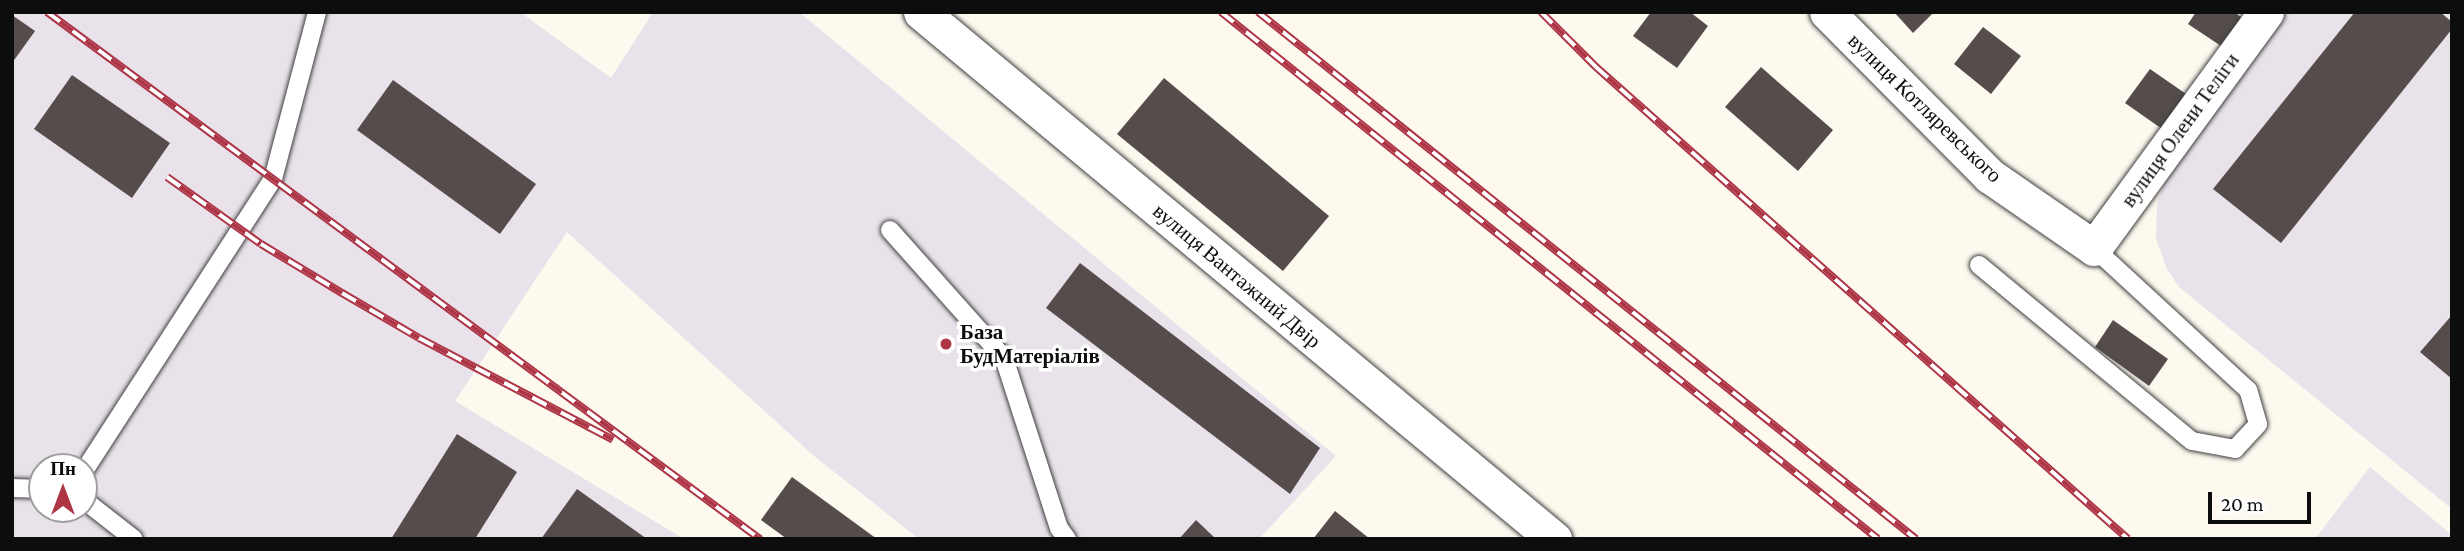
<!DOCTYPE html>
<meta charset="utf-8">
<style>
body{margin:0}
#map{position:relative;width:2464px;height:551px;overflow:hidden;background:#fdf9ef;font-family:"Crimson Pro",serif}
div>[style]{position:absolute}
.industrial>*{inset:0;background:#e9e2eb}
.building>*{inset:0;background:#544d4b}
.roads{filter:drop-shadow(0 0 2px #404040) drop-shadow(0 0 2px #404040)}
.lane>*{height:18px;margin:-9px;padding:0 9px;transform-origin:9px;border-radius:9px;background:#fff}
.street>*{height:35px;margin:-17.5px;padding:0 17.5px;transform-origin:17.5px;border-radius:17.5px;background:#fff}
.rail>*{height:8px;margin-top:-4px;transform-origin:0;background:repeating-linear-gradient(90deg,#fff 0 16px,#ad3546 0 32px);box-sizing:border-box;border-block:2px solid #ad3546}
.dots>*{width:19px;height:19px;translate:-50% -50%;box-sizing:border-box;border:4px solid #fff;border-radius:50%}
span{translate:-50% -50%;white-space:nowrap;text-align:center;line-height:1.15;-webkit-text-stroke:7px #fff;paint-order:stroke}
.street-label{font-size:21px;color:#0d0d0d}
.poi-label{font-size:21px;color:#0d0d0d;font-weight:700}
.left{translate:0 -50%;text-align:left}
.frame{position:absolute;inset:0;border:14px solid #0d0d0d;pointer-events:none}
.north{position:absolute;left:28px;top:453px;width:70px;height:70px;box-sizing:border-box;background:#fff;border:2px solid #9e9e9e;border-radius:50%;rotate:0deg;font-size:19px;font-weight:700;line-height:28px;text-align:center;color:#0d0d0d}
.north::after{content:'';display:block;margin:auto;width:24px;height:32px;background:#ad3546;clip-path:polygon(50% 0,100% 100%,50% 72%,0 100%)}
.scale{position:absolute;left:2208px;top:492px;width:103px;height:32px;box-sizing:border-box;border:4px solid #0d0d0d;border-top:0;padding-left:9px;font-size:21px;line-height:24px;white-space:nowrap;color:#0d0d0d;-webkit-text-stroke:5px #fff;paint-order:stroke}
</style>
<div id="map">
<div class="industrial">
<div style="clip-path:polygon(evenodd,12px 12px,520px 12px,611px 78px,653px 12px,799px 12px,1336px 456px,1259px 539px,919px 539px,814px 456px,567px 232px,455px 401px,684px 539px,12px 539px,12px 12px,42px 467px,84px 467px,84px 509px,42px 509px,42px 467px)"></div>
<div style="clip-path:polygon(2284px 12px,2452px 12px,2452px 509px,2179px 287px,2167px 269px,2156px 239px,2157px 204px,2169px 170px)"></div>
<div style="clip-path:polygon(2370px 467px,2452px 535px,2452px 539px,2315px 539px)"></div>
</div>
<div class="building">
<div style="clip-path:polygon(1651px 12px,1690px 12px,1708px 26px,1677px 68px,1633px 36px)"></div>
<div style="clip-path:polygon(1894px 12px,1934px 12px,1913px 33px)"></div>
<div style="clip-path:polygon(2196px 12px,2234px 12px,2244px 19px,2224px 48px,2188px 24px)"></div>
<div style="clip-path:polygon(2355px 12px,2440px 12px,2452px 22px,2452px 29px,2281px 243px,2213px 189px)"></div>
<div style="clip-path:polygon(12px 15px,35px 31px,12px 63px)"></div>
<div style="clip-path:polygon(1983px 27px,2021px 56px,1991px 94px,1954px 64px)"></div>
<div style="clip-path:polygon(1761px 67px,1833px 130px,1798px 171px,1725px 107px)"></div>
<div style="clip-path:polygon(2150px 69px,2189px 96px,2165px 131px,2125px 103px)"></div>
<div style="clip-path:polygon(72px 75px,170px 143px,132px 198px,34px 129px)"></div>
<div style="clip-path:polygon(1164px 78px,1329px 216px,1283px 271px,1117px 134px)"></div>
<div style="clip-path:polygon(393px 80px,536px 184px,500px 234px,357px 130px)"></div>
<div style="clip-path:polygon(1080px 263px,1320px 448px,1290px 494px,1046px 308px)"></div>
<div style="clip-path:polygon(2452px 315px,2452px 379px,2420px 352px)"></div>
<div style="clip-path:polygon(2113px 320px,2168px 359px,2149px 386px,2095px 347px)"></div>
<div style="clip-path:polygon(457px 434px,517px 472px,475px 539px,391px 539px)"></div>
<div style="clip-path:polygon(792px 477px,877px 539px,787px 539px,761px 520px)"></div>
<div style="clip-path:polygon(577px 489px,647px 539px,541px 539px)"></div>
<div style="clip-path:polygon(1335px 511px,1370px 539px,1313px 539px)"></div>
<div style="clip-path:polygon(1196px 520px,1216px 539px,1179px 539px)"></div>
</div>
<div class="roads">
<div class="lane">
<div style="left:890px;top:230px;width:171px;rotate:48.3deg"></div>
<div style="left:1004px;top:358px;width:179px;rotate:72.1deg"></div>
<div style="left:1059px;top:528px;width:14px;rotate:54deg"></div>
<div style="left:1979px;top:265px;width:276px;rotate:39.6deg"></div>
<div style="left:2192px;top:441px;width:44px;rotate:10.5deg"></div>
<div style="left:2235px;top:449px;width:34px;rotate:-47deg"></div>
<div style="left:2258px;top:424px;width:35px;rotate:-106deg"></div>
<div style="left:2248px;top:390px;width:209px;rotate:-137.3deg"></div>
<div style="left:84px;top:471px;width:348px;rotate:-57.1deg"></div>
<div style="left:273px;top:179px;width:173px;rotate:-75.2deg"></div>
<div style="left:12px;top:488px;width:30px;rotate:2deg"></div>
<div style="left:84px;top:500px;width:63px;rotate:38deg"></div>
</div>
<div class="street">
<div style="left:921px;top:12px;width:824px;rotate:39.78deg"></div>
<div style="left:1827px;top:12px;width:231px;rotate:45.2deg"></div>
<div style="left:1990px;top:176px;width:126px;rotate:34.7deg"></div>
<div style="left:2094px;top:248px;width:292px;rotate:-53.9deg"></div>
</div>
</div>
<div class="rail">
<div style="left:47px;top:12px;width:887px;rotate:36.47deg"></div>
<div style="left:1221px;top:12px;width:842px;rotate:38.73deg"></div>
<div style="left:1258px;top:12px;width:843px;rotate:38.69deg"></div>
<div style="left:1541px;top:12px;width:78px;rotate:45deg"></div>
<div style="left:1596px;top:67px;width:711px;rotate:41.58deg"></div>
<div style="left:167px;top:177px;width:115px;rotate:35.5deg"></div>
<div style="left:261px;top:244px;width:95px;rotate:31.2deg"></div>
<div style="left:342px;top:293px;width:89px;rotate:30.3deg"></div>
<div style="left:419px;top:338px;width:219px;rotate:27.7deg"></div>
</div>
<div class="dots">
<div style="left:946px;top:344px;background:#ad3546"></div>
</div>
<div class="street-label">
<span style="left:1925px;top:108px;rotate:44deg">вулиця Котляревського</span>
<span style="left:2180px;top:130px;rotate:-54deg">вулиця Олени Теліги</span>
<span style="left:1237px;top:276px;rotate:40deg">вулиця Вантажний Двір</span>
</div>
<div class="poi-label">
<span class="left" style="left:960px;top:344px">База<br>БудМатеріалів</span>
</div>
<div class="frame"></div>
<div class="north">Пн</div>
<div class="scale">20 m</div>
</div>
